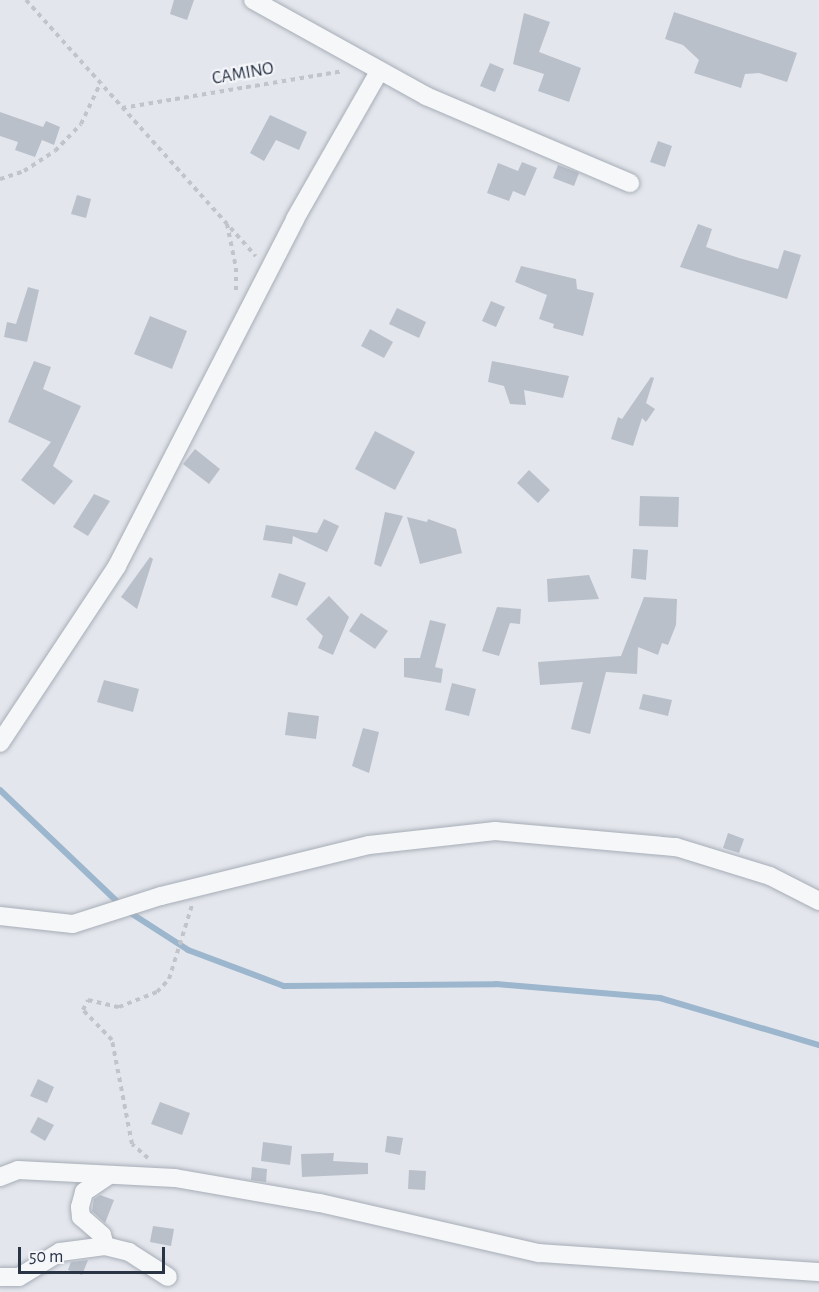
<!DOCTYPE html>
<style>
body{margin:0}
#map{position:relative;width:819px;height:1292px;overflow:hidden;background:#e3e6ec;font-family:"Alegreya Sans",sans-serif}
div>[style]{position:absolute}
.stream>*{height:6px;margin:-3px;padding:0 3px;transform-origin:3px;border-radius:3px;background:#9cb6ce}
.building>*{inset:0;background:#b9c0ca}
.path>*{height:4px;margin-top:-2px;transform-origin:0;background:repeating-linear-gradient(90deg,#c1c4ca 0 4.5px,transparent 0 9px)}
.roads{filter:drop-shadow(0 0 2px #a7adb7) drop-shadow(0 0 2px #a7adb7)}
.street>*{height:18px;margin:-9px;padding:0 9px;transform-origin:9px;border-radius:9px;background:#f6f7f9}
span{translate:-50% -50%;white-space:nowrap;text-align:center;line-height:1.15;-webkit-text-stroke:4.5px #f3f5f9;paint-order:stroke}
.street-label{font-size:18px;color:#293445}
.scale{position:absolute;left:18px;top:1247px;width:147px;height:27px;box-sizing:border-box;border:3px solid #293445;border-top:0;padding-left:8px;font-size:18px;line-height:21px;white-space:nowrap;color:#293445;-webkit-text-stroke:4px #f3f5f9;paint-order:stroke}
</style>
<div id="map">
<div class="stream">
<div style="left:0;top:790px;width:174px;rotate:43.6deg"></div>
<div style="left:126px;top:910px;width:74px;rotate:32.8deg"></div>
<div style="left:188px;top:950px;width:103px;rotate:20.6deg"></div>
<div style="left:284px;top:986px;width:212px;rotate:-0.5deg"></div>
<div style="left:496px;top:984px;width:165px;rotate:4.9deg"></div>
<div style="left:660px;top:998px;width:166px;rotate:16.5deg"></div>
</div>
<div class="building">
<div style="clip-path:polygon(174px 0,194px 0,187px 20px,170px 14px)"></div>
<div style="clip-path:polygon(674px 12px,797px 53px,787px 82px,759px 73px,745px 74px,741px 88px,694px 73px,699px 60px,683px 45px,665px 39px)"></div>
<div style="clip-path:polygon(524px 13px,550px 22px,539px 52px,581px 68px,569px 102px,538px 91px,544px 74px,513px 64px)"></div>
<div style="clip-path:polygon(490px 63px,504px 69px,495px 92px,480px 86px)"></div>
<div style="clip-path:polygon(0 112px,43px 127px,46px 121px,60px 127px,54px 145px,42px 140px,35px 157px,15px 150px,18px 142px,0 136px)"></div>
<div style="clip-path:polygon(270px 115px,307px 132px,299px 150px,276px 140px,264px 161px,250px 153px)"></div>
<div style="clip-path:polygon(658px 141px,672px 146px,665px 167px,650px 162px)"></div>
<div style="clip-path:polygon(522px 162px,537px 168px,525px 196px,513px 191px,509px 201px,487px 193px,498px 163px,518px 171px)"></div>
<div style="clip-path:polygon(558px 165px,579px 173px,574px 186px,553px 178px)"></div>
<div style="clip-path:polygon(77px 195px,91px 199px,86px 218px,71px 214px)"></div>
<div style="clip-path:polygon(698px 224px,712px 229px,706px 247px,739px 258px,778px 269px,784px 250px,801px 255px,787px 299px,680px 267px)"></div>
<div style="clip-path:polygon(521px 266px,576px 279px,577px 289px,594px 293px,583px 336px,553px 328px,554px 324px,539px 319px,547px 295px,515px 282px)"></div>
<div style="clip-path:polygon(28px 287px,39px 290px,27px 342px,4px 337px,7px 322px,16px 324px)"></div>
<div style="clip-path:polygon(491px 301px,505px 307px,496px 327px,482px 321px)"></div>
<div style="clip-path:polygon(397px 308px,426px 322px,419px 338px,389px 324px)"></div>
<div style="clip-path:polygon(150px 316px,187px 331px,172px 369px,134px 354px)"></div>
<div style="clip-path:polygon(370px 329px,393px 342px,384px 358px,361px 346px)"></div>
<div style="clip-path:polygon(34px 361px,51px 367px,43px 389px,81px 406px,53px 466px,73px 481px,54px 505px,21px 480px,51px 442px,8px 422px)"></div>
<div style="clip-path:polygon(492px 361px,569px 376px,563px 398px,524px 390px,526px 405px,510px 404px,504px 386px,488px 382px)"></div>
<div style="clip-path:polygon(651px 377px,654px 378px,646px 403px,655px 409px,646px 422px,642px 418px,633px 446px,611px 439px,618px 417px,622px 419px)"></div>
<div style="clip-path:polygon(375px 431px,415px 452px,395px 490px,355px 469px)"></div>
<div style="clip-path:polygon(195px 449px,220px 469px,209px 484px,183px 464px)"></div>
<div style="clip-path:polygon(529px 470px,550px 490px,538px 503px,517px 483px)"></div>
<div style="clip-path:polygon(94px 494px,110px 501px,88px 536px,73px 527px)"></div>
<div style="clip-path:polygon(640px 496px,679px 497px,678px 527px,639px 526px)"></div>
<div style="clip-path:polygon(385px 512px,403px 516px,381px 567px,374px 564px)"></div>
<div style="clip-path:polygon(407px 517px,427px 522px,428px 519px,456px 529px,462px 553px,420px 564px)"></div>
<div style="clip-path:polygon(324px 519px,339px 526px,327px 552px,293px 536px,292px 544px,263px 540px,266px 525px,317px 533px)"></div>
<div style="clip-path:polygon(633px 549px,648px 550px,646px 580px,631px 578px)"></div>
<div style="clip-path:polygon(150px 557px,153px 559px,137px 609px,121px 597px)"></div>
<div style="clip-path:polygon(279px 573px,306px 583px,297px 606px,271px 597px)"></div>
<div style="clip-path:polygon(589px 575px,599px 599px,548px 602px,547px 579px)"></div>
<div style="clip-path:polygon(329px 596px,349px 617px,333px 655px,318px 648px,323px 636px,306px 619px)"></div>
<div style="clip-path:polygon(644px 597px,677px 599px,676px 625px,668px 645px,662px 643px,658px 655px,638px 647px,637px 674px,606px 672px,590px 734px,571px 729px,583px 682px,540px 685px,538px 662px,621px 656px)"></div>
<div style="clip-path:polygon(497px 607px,521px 609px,520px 624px,510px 623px,499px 656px,482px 651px)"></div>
<div style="clip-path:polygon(361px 613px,388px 631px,375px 649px,349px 631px)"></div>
<div style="clip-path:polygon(430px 620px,446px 624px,435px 667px,443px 669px,441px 683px,404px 677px,404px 658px,420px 658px)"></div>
<div style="clip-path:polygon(104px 680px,139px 689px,133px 712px,97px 702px)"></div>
<div style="clip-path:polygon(452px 683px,476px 689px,469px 716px,445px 710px)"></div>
<div style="clip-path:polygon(643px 694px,672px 700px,668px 716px,639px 709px)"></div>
<div style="clip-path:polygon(288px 712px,319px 716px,316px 739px,285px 735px)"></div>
<div style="clip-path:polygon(363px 728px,379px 732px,369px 773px,352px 766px)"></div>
<div style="clip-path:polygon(728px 833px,744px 839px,739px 853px,723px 848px)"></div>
<div style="clip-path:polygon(38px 1079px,54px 1087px,47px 1103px,30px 1096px)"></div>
<div style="clip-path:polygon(160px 1102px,190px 1113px,182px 1135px,151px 1124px)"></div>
<div style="clip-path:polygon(38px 1117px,54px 1125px,45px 1141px,30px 1132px)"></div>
<div style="clip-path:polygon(387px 1136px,403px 1138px,400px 1155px,385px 1152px)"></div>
<div style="clip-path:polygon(263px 1142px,292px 1146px,290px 1165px,261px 1161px)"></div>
<div style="clip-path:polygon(334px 1153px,333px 1161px,368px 1163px,368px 1174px,302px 1177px,301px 1154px)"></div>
<div style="clip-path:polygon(252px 1167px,267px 1169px,266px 1182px,251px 1180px)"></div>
<div style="clip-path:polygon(409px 1170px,426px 1171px,425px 1190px,408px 1189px)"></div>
<div style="clip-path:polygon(100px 1195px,114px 1200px,105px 1223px,92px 1211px,94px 1199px)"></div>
<div style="clip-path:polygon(153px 1226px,174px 1229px,171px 1246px,150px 1242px)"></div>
<div style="clip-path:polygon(88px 1260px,82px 1275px,68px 1270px,71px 1262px)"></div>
</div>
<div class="path">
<div style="left:26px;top:0;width:344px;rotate:48.1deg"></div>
<div style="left:122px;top:108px;width:223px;rotate:-9.5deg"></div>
<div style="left:0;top:179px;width:25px;rotate:-18deg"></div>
<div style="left:24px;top:171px;width:37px;rotate:-33deg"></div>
<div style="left:55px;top:151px;width:37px;rotate:-46deg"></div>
<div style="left:81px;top:124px;width:44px;rotate:-64.6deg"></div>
<div style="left:227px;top:224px;width:45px;rotate:78.4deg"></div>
<div style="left:236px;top:268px;width:26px;rotate:90deg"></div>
<div style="left:148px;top:1158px;width:21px;rotate:-139deg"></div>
<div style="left:132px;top:1144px;width:106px;rotate:-100.9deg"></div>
<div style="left:112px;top:1040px;width:42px;rotate:-134deg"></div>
<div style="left:83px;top:1010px;width:11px;rotate:-63deg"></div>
<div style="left:88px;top:1000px;width:32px;rotate:13deg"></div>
<div style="left:119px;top:1007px;width:41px;rotate:-21.5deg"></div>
<div style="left:157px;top:992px;width:18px;rotate:-47deg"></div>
<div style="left:169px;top:979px;width:77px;rotate:-72.7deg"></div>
</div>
<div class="roads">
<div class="street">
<div style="left:253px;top:0;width:198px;rotate:29deg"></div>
<div style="left:426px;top:96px;width:222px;rotate:23.1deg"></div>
<div style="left:0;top:743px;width:212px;rotate:-56.5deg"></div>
<div style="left:117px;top:566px;width:390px;rotate:-62.8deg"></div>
<div style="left:295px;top:219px;width:169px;rotate:-60.3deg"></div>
<div style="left:0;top:916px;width:73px;rotate:6.3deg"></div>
<div style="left:73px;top:924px;width:92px;rotate:-17.7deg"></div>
<div style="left:161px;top:896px;width:214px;rotate:-13.8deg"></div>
<div style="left:369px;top:845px;width:127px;rotate:-6.3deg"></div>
<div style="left:495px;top:831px;width:182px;rotate:5.1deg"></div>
<div style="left:676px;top:847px;width:98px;rotate:17.1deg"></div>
<div style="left:770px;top:876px;width:55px;rotate:27deg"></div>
<div style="left:0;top:1177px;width:19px;rotate:-21deg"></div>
<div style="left:18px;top:1170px;width:157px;rotate:2.9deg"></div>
<div style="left:175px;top:1178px;width:147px;rotate:9.8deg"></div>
<div style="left:320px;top:1203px;width:225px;rotate:12.9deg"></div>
<div style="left:539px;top:1253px;width:281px;rotate:3.9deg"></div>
<div style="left:105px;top:1246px;width:11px;rotate:-105deg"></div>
<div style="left:102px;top:1235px;width:28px;rotate:-139deg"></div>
<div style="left:81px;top:1217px;width:10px;rotate:-96deg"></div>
<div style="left:80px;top:1207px;width:16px;rotate:-75deg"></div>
<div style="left:84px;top:1192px;width:30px;rotate:-34deg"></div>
<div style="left:0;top:1277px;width:19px"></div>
<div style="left:19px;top:1277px;width:48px;rotate:-31.4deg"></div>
<div style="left:60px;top:1252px;width:45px;rotate:-7.6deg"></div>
<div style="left:105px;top:1246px;width:25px;rotate:14deg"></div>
<div style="left:129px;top:1252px;width:46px;rotate:32.7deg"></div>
</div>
</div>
<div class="street-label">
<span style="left:243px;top:74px;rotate:-10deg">CAMINO</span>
</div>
<div class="scale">50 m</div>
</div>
